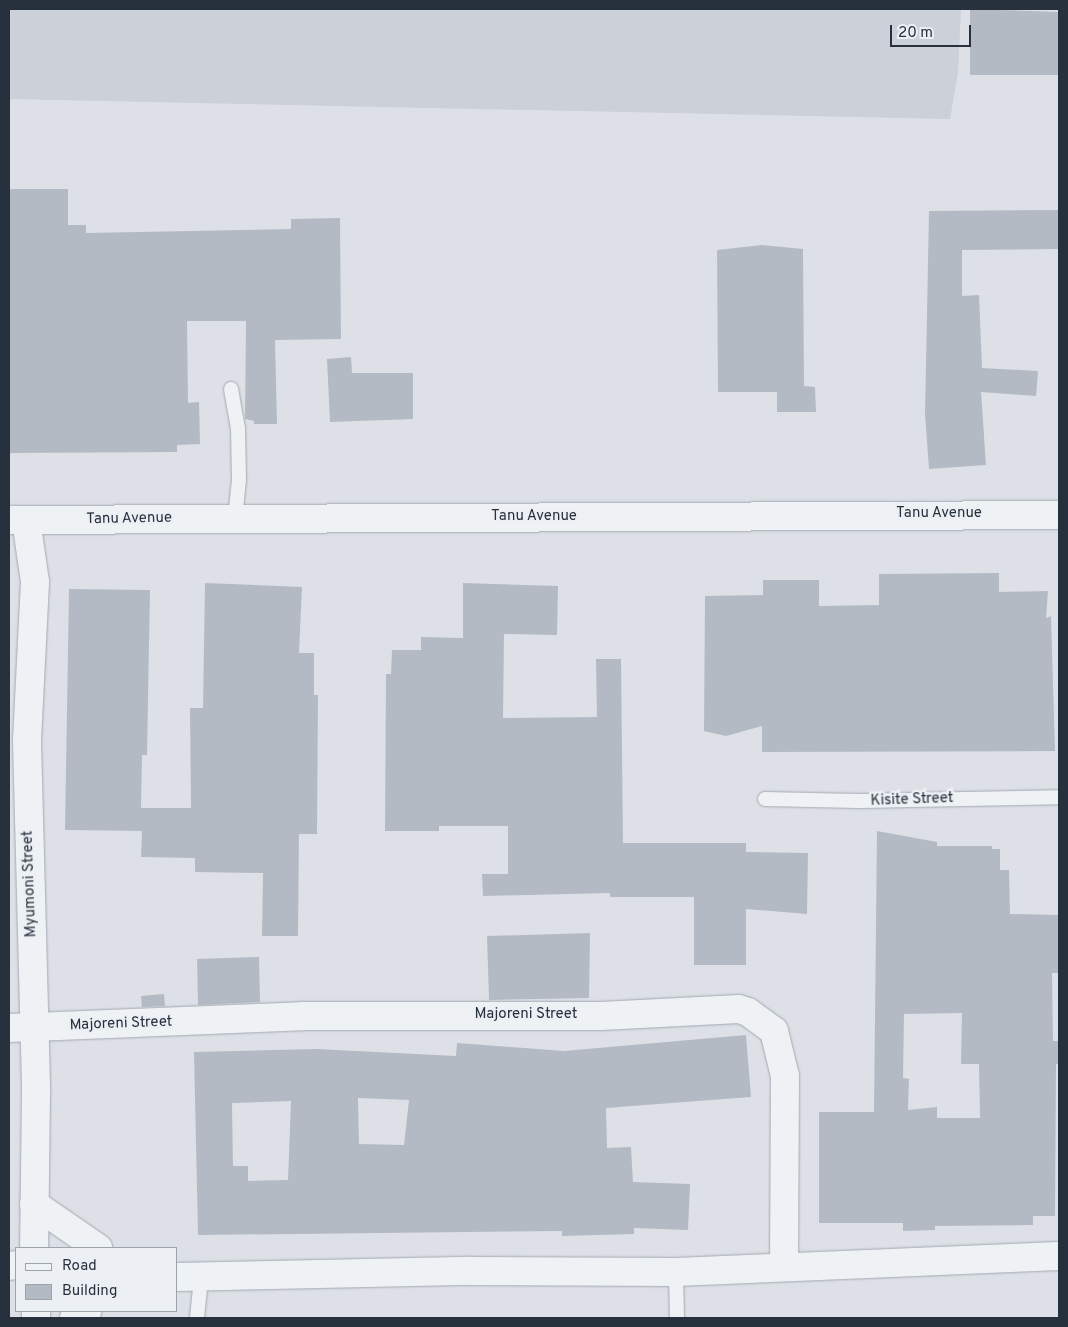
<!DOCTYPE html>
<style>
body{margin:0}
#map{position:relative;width:1068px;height:1327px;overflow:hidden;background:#dde1e7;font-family:Overpass,sans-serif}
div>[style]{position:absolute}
.built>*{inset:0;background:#cbd0d9}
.building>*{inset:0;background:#b4bac3}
.roads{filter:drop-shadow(0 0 1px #a3a8b1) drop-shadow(0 0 1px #a3a8b1)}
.service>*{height:14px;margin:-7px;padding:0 7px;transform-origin:7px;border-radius:7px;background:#eff2f5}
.minor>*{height:28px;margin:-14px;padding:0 14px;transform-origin:14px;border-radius:14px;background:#eff2f5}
.tertiary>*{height:28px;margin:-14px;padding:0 14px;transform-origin:14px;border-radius:14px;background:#eff2f5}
span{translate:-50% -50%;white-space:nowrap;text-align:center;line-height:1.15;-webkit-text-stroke:5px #ecf0f4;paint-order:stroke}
.street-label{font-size:15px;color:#27303d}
.frame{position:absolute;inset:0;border:10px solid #27303d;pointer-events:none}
.legend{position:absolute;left:15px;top:1247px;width:162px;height:65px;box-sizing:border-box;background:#ecf0f4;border:1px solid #9da3ab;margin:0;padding:6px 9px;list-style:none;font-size:15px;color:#27303d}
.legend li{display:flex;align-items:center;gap:10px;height:25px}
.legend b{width:25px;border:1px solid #9da3ab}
.scale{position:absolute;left:890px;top:25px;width:81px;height:22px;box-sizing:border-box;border:2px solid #27303d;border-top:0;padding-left:6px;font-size:15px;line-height:18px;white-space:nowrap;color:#27303d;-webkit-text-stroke:4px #ecf0f4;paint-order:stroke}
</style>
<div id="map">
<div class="built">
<div style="clip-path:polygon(9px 9px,961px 9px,958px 73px,950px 119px,9px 99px)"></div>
</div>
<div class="building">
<div style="clip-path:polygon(970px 9px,1059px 12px,1059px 75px,970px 75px)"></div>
<div style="clip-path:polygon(9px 189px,68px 189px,68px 225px,86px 225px,86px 233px,291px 229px,291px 219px,340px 218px,341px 339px,275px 340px,277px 424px,254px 424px,254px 421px,245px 419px,246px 321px,187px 321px,188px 403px,199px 402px,200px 444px,177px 445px,177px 452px,9px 453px)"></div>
<div style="clip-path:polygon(1059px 210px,1059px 249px,962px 250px,962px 296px,979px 295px,982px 368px,1038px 371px,1036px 396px,981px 392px,986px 465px,929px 469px,925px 414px,929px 211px)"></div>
<div style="clip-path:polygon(762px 245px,803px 249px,804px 386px,815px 387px,816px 412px,777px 412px,777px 392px,718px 392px,717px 250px)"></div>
<div style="clip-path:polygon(351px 357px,352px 373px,413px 373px,413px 419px,330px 422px,327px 359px)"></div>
<div style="clip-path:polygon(999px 573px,999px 592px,1048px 591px,1046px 618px,1051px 616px,1055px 751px,762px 752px,762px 726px,726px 736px,704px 731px,705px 596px,763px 595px,763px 580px,819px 580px,819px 606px,879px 605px,879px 574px)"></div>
<div style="clip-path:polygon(205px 583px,302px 587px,299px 653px,314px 653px,314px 695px,318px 695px,317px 834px,299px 834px,298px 936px,262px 936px,263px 873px,195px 872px,195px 858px,141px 857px,142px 831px,65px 830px,69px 589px,150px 590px,147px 755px,142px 755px,141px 808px,191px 808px,190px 708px,203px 708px)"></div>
<div style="clip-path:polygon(463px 583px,558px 586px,557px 635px,504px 634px,503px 718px,597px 717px,596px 659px,621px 659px,623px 843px,746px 843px,746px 852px,808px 853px,807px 914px,746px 909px,746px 965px,694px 965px,694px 897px,610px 897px,610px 893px,483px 896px,482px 874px,508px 874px,508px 826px,439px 826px,439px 831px,385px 831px,386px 674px,391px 674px,392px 650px,421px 650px,421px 637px,463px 638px)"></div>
<div style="clip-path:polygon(evenodd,877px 831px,937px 842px,937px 846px,992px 846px,992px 849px,1000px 849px,1000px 870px,1009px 870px,1010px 914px,1059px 915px,1059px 973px,1052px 973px,1053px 1041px,1059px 1041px,1059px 1064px,1056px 1064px,1055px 1216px,1033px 1216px,1033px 1225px,935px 1226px,935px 1230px,903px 1231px,903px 1223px,819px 1223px,819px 1112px,874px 1112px,877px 831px,962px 1013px,961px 1064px,979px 1064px,980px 1118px,937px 1118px,937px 1107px,908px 1110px,909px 1079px,903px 1078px,904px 1014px,962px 1013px)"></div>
<div style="clip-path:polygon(590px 933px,589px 998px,489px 1000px,487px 936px)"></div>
<div style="clip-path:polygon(259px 957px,260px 1002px,198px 1005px,197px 959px)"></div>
<div style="clip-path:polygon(164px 994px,165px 1006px,142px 1007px,141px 996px)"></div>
<div style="clip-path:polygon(evenodd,746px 1035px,751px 1097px,606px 1108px,607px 1148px,631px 1147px,633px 1182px,690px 1184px,688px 1230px,634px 1228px,634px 1234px,562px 1236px,562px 1231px,198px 1235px,194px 1052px,316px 1049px,456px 1056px,457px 1043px,564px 1051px,746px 1035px,358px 1098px,409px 1100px,404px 1145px,359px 1144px,358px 1098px,746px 1035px,291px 1101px,288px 1180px,248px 1181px,248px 1166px,233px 1166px,232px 1103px,291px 1101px)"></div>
</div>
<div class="roads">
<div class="service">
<div style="left:231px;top:389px;width:40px;rotate:80deg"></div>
<div style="left:238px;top:428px;width:52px;rotate:88.9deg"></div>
<div style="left:239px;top:480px;width:37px;rotate:96deg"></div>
<div style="left:765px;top:799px;width:93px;rotate:1.2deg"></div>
<div style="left:858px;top:801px;width:201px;rotate:-1.1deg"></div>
<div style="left:676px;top:1272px;width:46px;rotate:88.8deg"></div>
<div style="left:197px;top:1318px;width:40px;rotate:-84.3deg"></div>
</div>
<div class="minor">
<div style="left:26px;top:520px;width:63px;rotate:81.7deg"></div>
<div style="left:35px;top:582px;width:160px;rotate:92.9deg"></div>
<div style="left:27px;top:742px;width:350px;rotate:88.5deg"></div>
<div style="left:36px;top:1092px;width:156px;rotate:90.7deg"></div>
<div style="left:9px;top:1028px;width:293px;rotate:-2.3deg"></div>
<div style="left:302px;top:1016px;width:299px"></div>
<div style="left:601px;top:1016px;width:138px;rotate:-2.9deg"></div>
<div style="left:739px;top:1009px;width:9px;rotate:18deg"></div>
<div style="left:748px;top:1012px;width:32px;rotate:36deg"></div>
<div style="left:774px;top:1031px;width:46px;rotate:76.3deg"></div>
<div style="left:785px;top:1076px;width:190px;rotate:90.3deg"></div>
<div style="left:34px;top:1204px;width:78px;rotate:34.5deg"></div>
<div style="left:9px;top:1266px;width:7px;rotate:-8deg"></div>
<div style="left:176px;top:1277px;width:296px;rotate:-1.2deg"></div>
<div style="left:472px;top:1271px;width:204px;rotate:0.3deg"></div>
<div style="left:676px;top:1272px;width:383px;rotate:-2.4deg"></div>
<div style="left:36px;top:1311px;width:7px;rotate:90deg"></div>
<div style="left:74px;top:1318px;width:15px;rotate:-28deg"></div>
</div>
<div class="tertiary">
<div style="left:9px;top:520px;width:1050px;rotate:-0.27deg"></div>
</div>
</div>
<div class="street-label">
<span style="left:939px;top:514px">Tanu Avenue</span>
<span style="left:534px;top:517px">Tanu Avenue</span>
<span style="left:129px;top:519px;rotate:-1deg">Tanu Avenue</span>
<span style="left:912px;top:800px;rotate:-2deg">Kisite Street</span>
<span style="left:30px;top:884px;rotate:-92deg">Myumoni Street</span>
<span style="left:526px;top:1015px">Majoreni Street</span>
<span style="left:121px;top:1024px;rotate:-2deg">Majoreni Street</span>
</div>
<div class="frame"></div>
<ul class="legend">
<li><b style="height:6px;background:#eff2f5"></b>Road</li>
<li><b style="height:14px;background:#b4bac3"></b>Building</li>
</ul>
<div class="scale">20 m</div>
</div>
